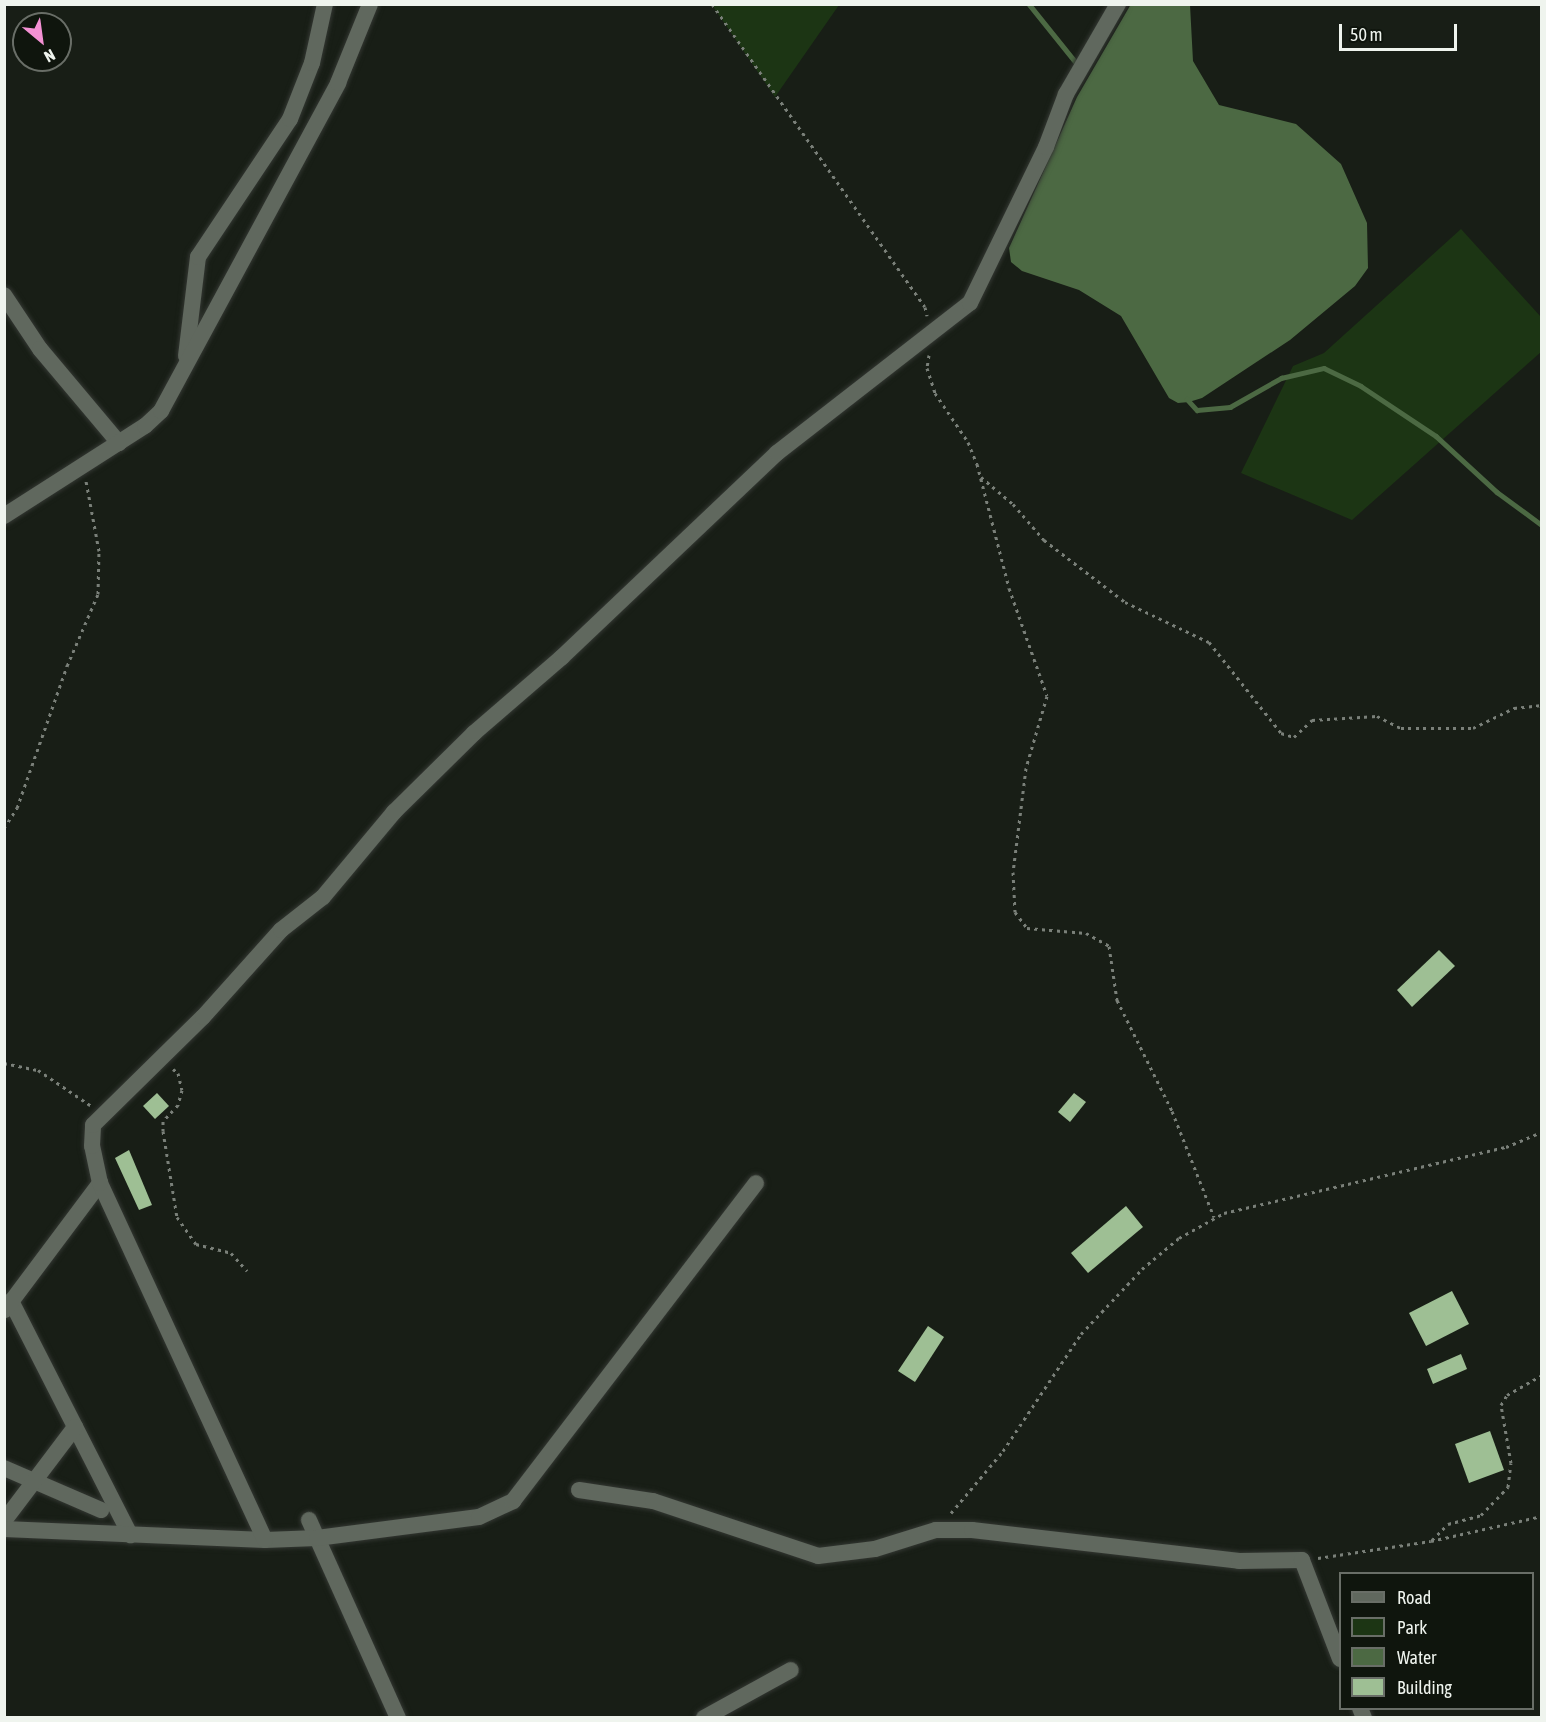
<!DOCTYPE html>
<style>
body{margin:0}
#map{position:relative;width:1546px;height:1722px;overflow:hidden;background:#181e16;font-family:"Asap Condensed",sans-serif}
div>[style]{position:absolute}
.green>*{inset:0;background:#1c3514}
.water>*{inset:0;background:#4c6943}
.stream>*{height:4.5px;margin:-2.25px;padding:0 2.25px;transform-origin:2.25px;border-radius:2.25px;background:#4c6943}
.building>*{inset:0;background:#9ebf94}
.path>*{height:3px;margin-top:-1.5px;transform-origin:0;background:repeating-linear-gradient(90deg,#7a8079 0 3px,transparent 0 7.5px)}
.roads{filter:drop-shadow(0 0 2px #333732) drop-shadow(0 0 2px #333732)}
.minor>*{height:16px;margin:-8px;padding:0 8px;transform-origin:8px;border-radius:8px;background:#60685e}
span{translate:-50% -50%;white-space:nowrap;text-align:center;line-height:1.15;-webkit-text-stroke:6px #0f150d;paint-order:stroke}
.frame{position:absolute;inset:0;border:6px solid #eff4ee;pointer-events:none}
.legend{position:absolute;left:1339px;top:1572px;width:195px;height:138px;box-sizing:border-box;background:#0f150d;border:2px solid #696e67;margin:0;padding:8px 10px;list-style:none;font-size:18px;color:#eff4ee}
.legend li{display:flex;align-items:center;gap:12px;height:30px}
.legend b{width:30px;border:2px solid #696e67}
.north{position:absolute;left:12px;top:12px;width:60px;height:60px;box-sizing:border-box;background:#0f150d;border:2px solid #696e67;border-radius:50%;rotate:151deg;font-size:16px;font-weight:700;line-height:24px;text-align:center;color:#eff4ee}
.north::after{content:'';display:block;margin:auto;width:21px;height:27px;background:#f491d4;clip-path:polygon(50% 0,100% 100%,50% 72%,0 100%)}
.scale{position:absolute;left:1339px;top:24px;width:118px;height:27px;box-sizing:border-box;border:3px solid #eff4ee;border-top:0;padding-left:8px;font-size:18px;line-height:21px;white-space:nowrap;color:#eff4ee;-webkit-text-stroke:4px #0f150d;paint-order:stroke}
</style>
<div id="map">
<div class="green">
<div style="clip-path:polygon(712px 5px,839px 5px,775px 97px)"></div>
<div style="clip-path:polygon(1461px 229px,1541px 317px,1541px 352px,1352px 520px,1241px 473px,1293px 366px,1324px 353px)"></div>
</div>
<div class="water">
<div style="clip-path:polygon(1131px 4px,1190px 5px,1193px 61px,1219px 105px,1296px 124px,1341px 164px,1367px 223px,1368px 268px,1355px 286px,1290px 340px,1202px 398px,1189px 402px,1178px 403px,1169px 398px,1121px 316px,1079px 290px,1022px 271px,1011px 262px,1009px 248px,1077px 97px)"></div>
</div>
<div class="stream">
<div style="left:1029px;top:4px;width:78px;rotate:51.2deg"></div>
<div style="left:1187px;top:399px;width:15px;rotate:48deg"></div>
<div style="left:1197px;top:410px;width:33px;rotate:-5deg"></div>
<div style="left:1230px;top:407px;width:59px;rotate:-29.6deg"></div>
<div style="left:1281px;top:378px;width:44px;rotate:-13.1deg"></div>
<div style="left:1324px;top:368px;width:41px;rotate:25.9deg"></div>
<div style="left:1361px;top:386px;width:90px;rotate:33.7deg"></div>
<div style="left:1436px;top:436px;width:83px;rotate:42.6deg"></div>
<div style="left:1497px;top:492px;width:56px;rotate:36.3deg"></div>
</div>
<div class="building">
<div style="clip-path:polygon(1439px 950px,1455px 966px,1412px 1007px,1397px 990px)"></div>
<div style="clip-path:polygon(157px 1093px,169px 1106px,155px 1119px,143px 1106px)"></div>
<div style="clip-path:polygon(1074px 1093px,1086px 1102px,1070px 1122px,1058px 1112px)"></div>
<div style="clip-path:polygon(129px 1150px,152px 1205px,139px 1210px,115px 1158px)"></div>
<div style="clip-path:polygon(1126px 1206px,1143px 1227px,1088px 1273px,1071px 1253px)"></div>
<div style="clip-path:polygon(1452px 1291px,1469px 1324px,1426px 1346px,1409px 1313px)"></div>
<div style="clip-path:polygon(928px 1326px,944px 1337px,915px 1382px,898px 1371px)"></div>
<div style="clip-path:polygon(1461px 1354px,1467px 1369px,1433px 1384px,1427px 1369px)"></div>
<div style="clip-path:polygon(1490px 1431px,1504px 1470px,1469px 1483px,1455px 1444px)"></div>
</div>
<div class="path">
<div style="left:712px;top:4px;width:370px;rotate:54.9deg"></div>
<div style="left:925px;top:307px;width:9px;rotate:77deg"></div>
<div style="left:929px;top:355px;width:13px;rotate:99deg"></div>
<div style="left:927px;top:368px;width:26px;rotate:72deg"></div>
<div style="left:935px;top:393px;width:59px;rotate:56deg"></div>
<div style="left:968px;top:442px;width:24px;rotate:68deg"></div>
<div style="left:977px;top:464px;width:128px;rotate:75.5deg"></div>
<div style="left:1009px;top:588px;width:114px;rotate:70.6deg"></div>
<div style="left:1047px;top:696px;width:75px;rotate:106.3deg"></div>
<div style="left:1026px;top:768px;width:105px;rotate:97.1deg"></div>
<div style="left:1013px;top:872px;width:40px;rotate:87.1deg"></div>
<div style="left:1015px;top:912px;width:20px;rotate:53deg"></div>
<div style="left:1027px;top:928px;width:59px;rotate:4.8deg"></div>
<div style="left:1086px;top:933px;width:26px;rotate:29deg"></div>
<div style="left:1109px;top:946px;width:55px;rotate:81.6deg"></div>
<div style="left:1117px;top:1000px;width:124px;rotate:63.6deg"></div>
<div style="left:1172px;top:1111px;width:114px;rotate:68.4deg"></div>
<div style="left:981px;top:477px;width:42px;rotate:40.2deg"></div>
<div style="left:1013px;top:504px;width:48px;rotate:49.3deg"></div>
<div style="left:1044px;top:540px;width:102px;rotate:37.4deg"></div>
<div style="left:1125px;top:602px;width:93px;rotate:25.5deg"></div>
<div style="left:1209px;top:642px;width:116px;rotate:51.6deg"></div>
<div style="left:1281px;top:733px;width:14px;rotate:17deg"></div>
<div style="left:1294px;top:737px;width:25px;rotate:-43deg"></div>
<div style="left:1312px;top:720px;width:65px;rotate:-3.5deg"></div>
<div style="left:1377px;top:716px;width:27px;rotate:27deg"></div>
<div style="left:1401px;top:728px;width:72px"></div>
<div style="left:1473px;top:728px;width:46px;rotate:-26deg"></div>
<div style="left:1514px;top:708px;width:28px;rotate:-6deg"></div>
<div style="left:4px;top:828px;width:24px;rotate:-57deg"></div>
<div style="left:17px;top:808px;width:151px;rotate:-70.6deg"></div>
<div style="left:67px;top:666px;width:78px;rotate:-66.7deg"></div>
<div style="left:98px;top:594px;width:43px;rotate:-88.7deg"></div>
<div style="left:99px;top:551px;width:71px;rotate:-100.5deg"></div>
<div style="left:4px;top:1063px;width:35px;rotate:12deg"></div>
<div style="left:38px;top:1070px;width:63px;rotate:33.9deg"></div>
<div style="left:173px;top:1069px;width:6px;rotate:39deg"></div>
<div style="left:178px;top:1073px;width:17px;rotate:77deg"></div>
<div style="left:182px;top:1090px;width:16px;rotate:105deg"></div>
<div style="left:178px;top:1105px;width:22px;rotate:133deg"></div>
<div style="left:163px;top:1121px;width:10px;rotate:90deg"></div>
<div style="left:163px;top:1131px;width:87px;rotate:80.8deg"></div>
<div style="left:177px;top:1217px;width:33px;rotate:55deg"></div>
<div style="left:196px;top:1244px;width:36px;rotate:14deg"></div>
<div style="left:231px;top:1253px;width:24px;rotate:48deg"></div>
<div style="left:951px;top:1513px;width:81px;rotate:-50deg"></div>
<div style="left:1003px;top:1451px;width:141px;rotate:-56.3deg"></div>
<div style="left:1081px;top:1334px;width:89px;rotate:-46.8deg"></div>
<div style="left:1142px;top:1269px;width:48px;rotate:-40deg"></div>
<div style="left:1179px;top:1238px;width:51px;rotate:-29.1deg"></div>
<div style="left:1224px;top:1213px;width:290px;rotate:-13.2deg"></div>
<div style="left:1506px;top:1147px;width:39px;rotate:-23deg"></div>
<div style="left:1432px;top:1540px;width:23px;rotate:-45deg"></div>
<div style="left:1448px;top:1524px;width:34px;rotate:-15deg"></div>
<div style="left:1481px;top:1515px;width:39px;rotate:-46deg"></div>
<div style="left:1508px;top:1487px;width:24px;rotate:-83deg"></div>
<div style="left:1511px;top:1463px;width:59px;rotate:-99.8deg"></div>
<div style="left:1501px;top:1405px;width:12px;rotate:-59deg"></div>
<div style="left:1507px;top:1395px;width:40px;rotate:-29.7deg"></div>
<div style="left:1318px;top:1558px;width:114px;rotate:-8.6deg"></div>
<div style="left:1431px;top:1541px;width:114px;rotate:-12.7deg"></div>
</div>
<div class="roads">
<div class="minor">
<div style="left:4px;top:295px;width:65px;rotate:56.3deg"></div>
<div style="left:40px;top:349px;width:123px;rotate:50deg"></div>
<div style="left:186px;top:356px;width:100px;rotate:-83.1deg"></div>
<div style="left:198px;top:257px;width:166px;rotate:-56.3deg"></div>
<div style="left:290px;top:119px;width:60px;rotate:-68.6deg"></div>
<div style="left:312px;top:63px;width:60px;rotate:-77.6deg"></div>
<div style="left:4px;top:516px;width:167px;rotate:-32.6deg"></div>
<div style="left:145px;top:426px;width:22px;rotate:-43deg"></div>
<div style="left:161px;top:411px;width:373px;rotate:-61.6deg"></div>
<div style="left:338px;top:83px;width:85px;rotate:-67.9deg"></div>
<div style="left:11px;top:1301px;width:263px;rotate:63deg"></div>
<div style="left:5px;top:1310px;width:159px;rotate:-53.2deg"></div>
<div style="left:4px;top:1468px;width:106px;rotate:23.4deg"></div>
<div style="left:579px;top:1490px;width:75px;rotate:8.5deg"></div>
<div style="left:653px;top:1501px;width:174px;rotate:18.4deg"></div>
<div style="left:818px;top:1556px;width:57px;rotate:-7deg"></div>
<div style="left:875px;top:1549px;width:64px;rotate:-17.3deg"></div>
<div style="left:936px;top:1530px;width:36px"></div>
<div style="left:972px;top:1530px;width:269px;rotate:6.6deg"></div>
<div style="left:1239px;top:1561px;width:63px;rotate:-0.9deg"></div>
<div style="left:1302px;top:1560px;width:106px;rotate:69deg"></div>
<div style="left:309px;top:1520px;width:217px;rotate:65.8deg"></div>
<div style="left:4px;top:1521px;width:118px;rotate:-52.9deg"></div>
<div style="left:4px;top:1529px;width:261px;rotate:2.4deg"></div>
<div style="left:265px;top:1540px;width:52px;rotate:-2.2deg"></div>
<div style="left:317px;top:1538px;width:163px;rotate:-7.4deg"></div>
<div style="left:479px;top:1517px;width:38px;rotate:-25deg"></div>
<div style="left:513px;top:1501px;width:400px;rotate:-52.6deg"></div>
<div style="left:265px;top:1540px;width:393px;rotate:-114.8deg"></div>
<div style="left:100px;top:1183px;width:38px;rotate:-102deg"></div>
<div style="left:92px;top:1146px;width:21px;rotate:-87deg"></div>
<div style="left:93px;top:1125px;width:154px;rotate:-44.5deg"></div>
<div style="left:203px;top:1017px;width:117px;rotate:-48.1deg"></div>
<div style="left:281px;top:930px;width:53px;rotate:-38.2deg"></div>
<div style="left:323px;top:897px;width:111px;rotate:-50.1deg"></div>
<div style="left:394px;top:812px;width:112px;rotate:-44.6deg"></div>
<div style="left:474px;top:733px;width:116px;rotate:-40.8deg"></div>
<div style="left:562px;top:657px;width:296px;rotate:-43.5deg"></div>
<div style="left:777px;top:453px;width:244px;rotate:-37.9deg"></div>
<div style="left:970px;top:303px;width:174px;rotate:-64deg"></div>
<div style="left:1046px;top:147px;width:57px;rotate:-69.3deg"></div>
<div style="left:1066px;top:94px;width:104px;rotate:-60deg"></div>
<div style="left:1360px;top:1708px;width:11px;rotate:68deg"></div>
<div style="left:704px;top:1718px;width:99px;rotate:-28.9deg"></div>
</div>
</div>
<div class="frame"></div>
<ul class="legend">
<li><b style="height:8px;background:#60685e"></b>Road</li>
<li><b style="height:16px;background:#1c3514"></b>Park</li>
<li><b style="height:16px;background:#4c6943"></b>Water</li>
<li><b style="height:16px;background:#9ebf94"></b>Building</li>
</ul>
<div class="north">N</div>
<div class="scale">50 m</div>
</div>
